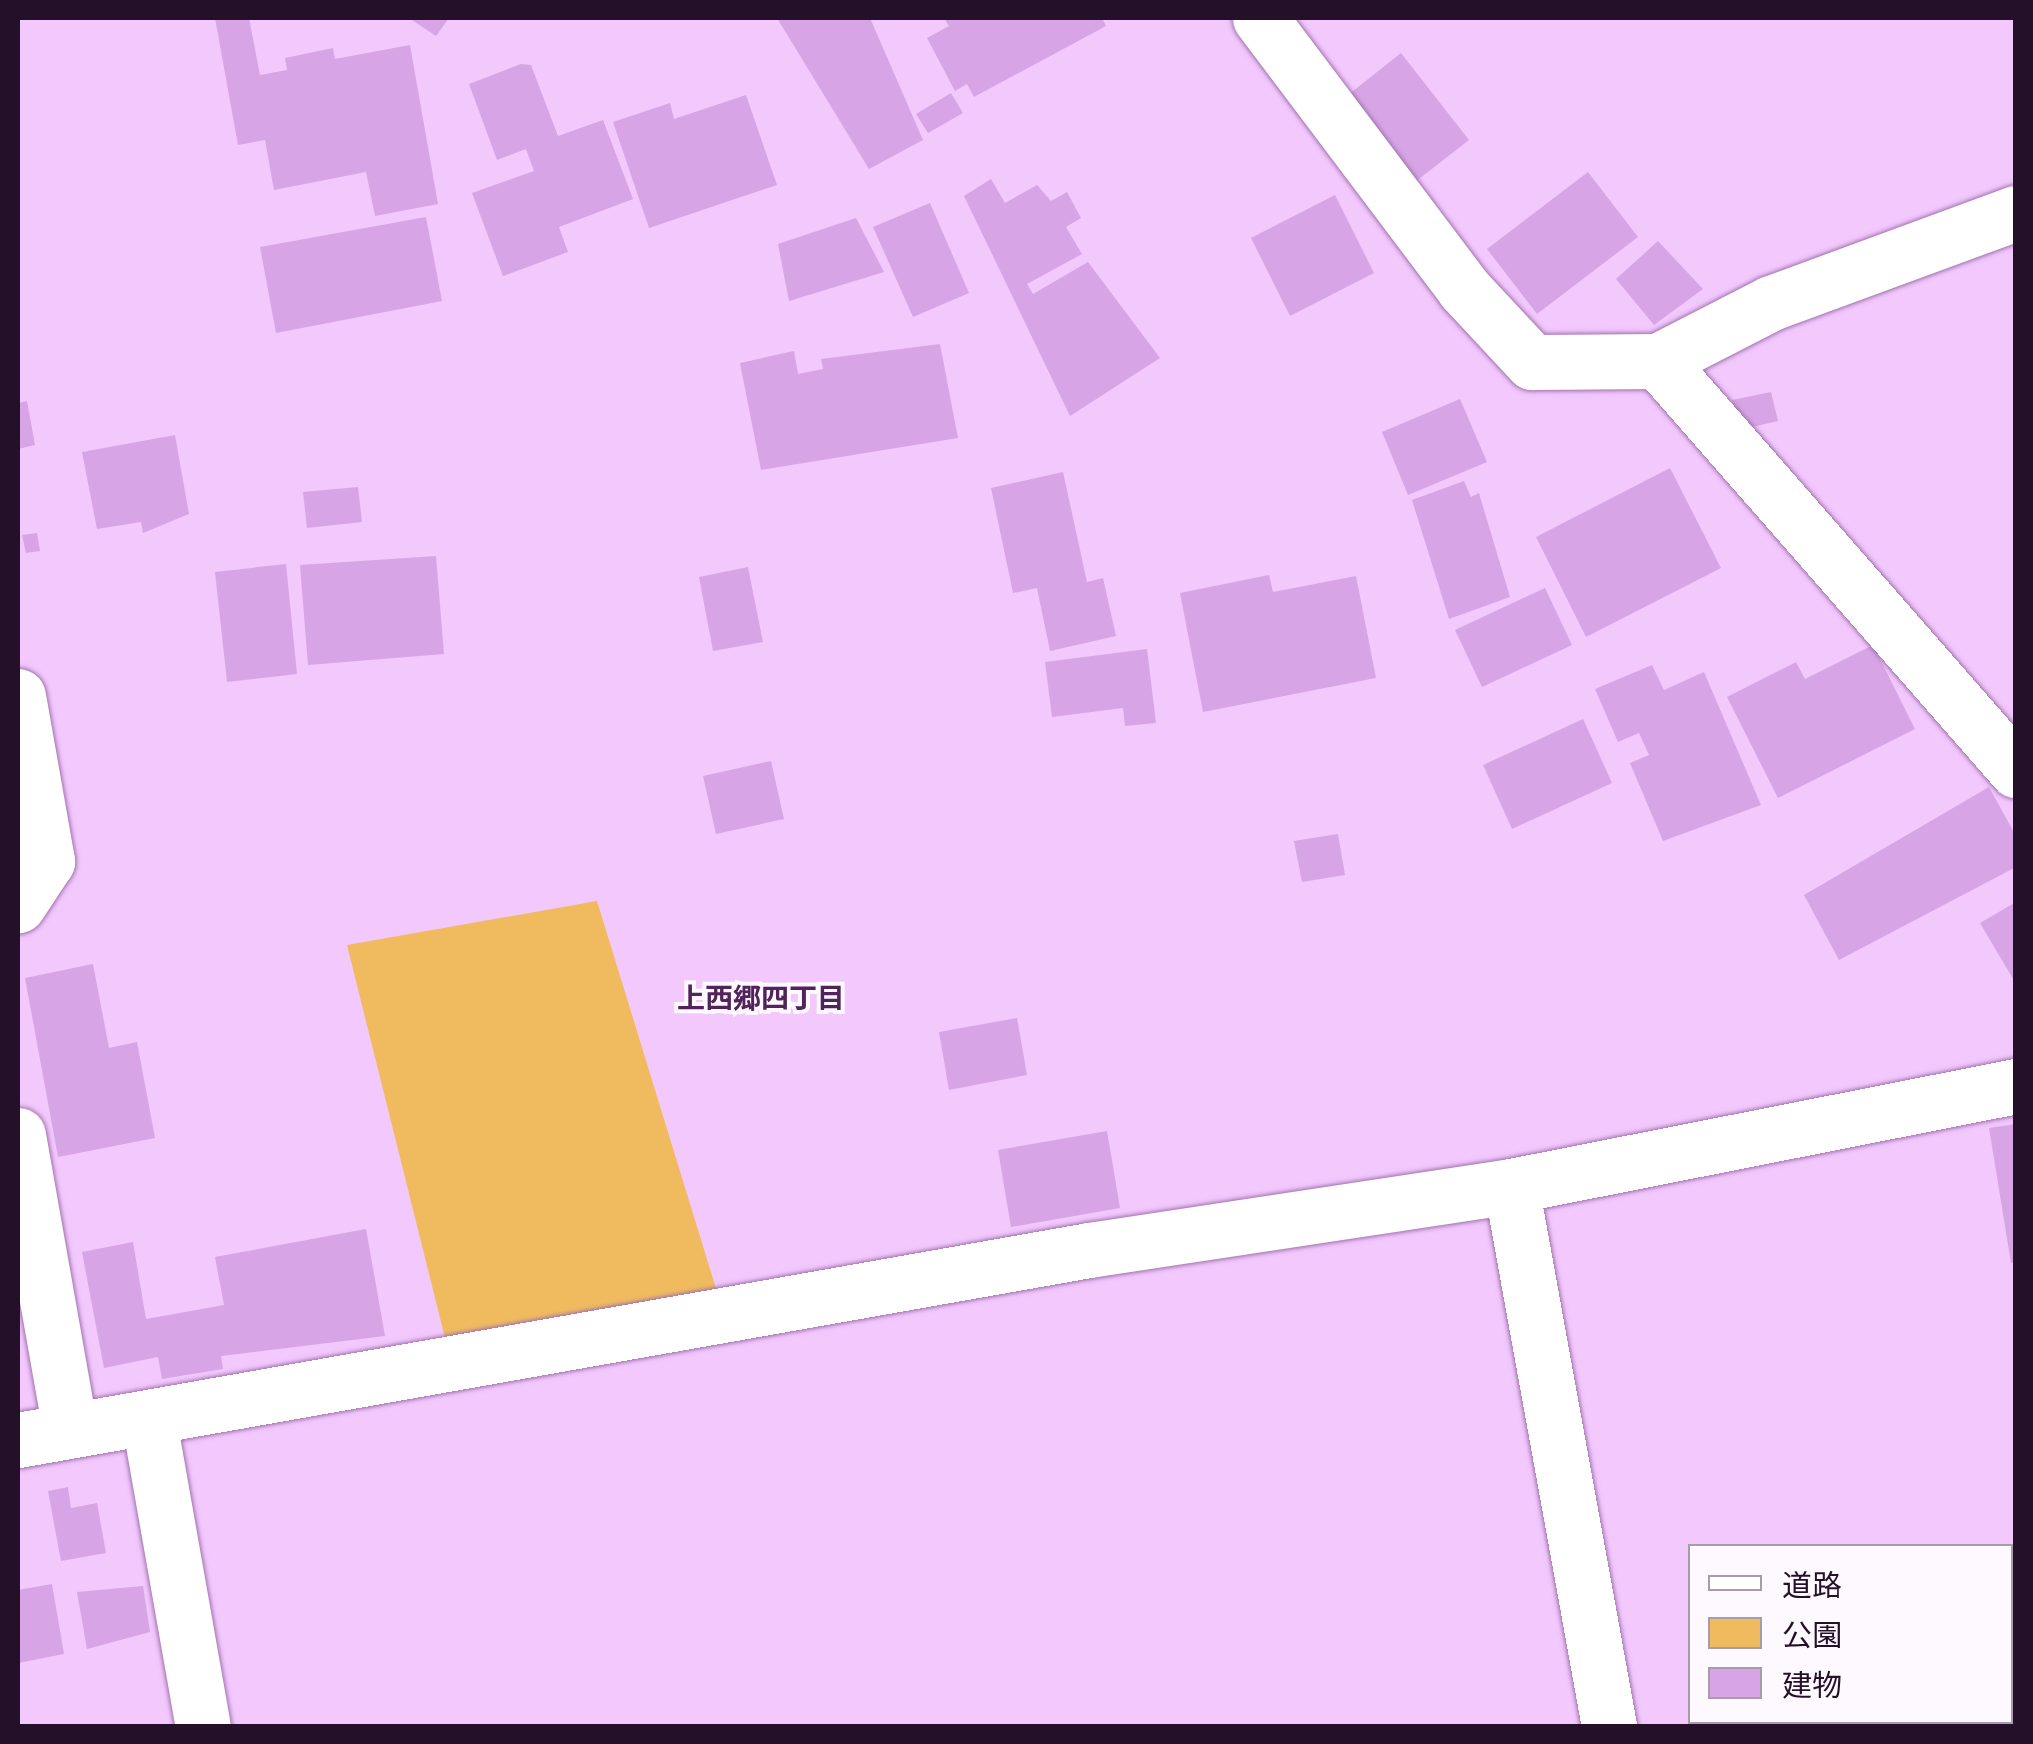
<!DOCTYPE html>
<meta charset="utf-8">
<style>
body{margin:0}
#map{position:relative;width:2033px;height:1744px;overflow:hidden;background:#f2c8fd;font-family:"Archivo Narrow","Noto Sans JP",sans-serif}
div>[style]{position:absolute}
.green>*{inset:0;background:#f0bb5f}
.building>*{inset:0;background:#d7a5e5}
.roads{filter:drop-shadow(0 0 2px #a272ae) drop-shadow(0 0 2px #a272ae)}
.minor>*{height:55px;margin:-27.5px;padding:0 27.5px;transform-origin:27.5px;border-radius:27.5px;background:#fff}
span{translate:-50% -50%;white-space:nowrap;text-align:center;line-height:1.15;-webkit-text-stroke:8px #fef8ff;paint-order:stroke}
.neighbourhood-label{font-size:28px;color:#50245b;font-weight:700}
.frame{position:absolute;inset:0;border:20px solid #241129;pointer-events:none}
.legend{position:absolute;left:1688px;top:1544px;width:325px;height:180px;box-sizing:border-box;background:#fef8ff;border:2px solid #a79ca9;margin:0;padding:12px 18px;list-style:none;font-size:30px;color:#241129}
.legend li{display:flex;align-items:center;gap:20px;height:50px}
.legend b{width:50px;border:2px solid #a79ca9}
</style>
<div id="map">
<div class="green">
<div style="clip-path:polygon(597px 901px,722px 1308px,448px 1350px,347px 945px)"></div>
</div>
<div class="building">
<div style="clip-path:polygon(215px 18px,249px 18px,260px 75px,287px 70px,285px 58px,333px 48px,335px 59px,410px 45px,438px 204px,375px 216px,366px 172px,274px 190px,265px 140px,238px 145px)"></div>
<div style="clip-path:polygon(409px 18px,449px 18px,436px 36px)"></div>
<div style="clip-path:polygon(777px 18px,870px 18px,923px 140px,869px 169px)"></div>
<div style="clip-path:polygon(944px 18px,1102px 18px,1106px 26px,974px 97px,967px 84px,955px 91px,927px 38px,949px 26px)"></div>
<div style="clip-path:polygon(1401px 53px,1469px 140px,1415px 182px,1348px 95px)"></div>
<div style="clip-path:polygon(521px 64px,531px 65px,558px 136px,603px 120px,633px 199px,559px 227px,568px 252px,503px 276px,472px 193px,534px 171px,526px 149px,497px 160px,469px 84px)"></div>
<div style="clip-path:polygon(951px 93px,963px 113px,928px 133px,916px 114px)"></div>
<div style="clip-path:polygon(746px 95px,777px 185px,649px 228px,613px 122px,670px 103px,674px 119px)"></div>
<div style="clip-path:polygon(1588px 172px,1638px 237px,1537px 314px,1487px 249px)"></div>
<div style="clip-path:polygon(991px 179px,1005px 203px,1037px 185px,1051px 201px,1067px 192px,1081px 218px,1066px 227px,1082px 254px,1027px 284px,1033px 294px,1088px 262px,1160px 358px,1070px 416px,964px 196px)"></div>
<div style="clip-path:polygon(1335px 195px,1374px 273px,1290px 316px,1251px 238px)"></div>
<div style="clip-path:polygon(930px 203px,969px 293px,913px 317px,873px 227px)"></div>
<div style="clip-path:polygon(426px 217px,442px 301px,276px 333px,260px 247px)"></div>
<div style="clip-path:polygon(856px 218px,884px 272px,789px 301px,778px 244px)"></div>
<div style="clip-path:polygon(1658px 241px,1703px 289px,1654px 325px,1616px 279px)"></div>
<div style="clip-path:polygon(940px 344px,958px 438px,761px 470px,740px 363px,794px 351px,798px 374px,823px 369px,821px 359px)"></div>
<div style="clip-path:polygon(1771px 392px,1778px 421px,1739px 430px,1732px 400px)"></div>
<div style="clip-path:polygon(1460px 399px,1487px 462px,1408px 495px,1382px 432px)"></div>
<div style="clip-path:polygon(27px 401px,35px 445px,18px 449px,18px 403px)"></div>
<div style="clip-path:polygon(175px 435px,189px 514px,143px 533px,141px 522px,97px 529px,82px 452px)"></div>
<div style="clip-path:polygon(1670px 468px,1721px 568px,1586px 637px,1536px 537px)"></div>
<div style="clip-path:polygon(1063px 472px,1087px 582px,1103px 578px,1116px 636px,1050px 651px,1037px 588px,1013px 593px,991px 488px)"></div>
<div style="clip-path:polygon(1464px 481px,1471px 497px,1479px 493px,1510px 597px,1449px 619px,1412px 500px)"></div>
<div style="clip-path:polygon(358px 487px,362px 522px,307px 528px,303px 492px)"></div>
<div style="clip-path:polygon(37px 533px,40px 551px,26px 553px,22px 535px)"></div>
<div style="clip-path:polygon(436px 556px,444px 654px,308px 665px,300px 565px)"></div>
<div style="clip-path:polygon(286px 564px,297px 674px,227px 682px,215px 572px)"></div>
<div style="clip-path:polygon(748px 567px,763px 642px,713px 651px,699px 577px)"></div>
<div style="clip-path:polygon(1269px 575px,1273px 592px,1356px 576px,1376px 678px,1203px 712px,1180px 593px)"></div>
<div style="clip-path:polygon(1545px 588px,1572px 645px,1482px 687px,1455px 630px)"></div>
<div style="clip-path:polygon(1873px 645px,1915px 729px,1778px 798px,1727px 697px,1796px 662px,1805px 679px)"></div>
<div style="clip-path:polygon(1147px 649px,1156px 723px,1125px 726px,1123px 708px,1052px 717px,1045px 662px)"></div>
<div style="clip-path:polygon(1652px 665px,1664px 690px,1704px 672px,1761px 805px,1663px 841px,1630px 763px,1649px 755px,1639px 733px,1618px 742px,1595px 689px)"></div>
<div style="clip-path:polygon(1583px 719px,1612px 783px,1512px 829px,1483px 765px)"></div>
<div style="clip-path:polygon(771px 761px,784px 819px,716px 834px,703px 776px)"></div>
<div style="clip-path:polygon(1989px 787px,2016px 836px,2016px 867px,1839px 960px,1804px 895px)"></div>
<div style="clip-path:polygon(1338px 834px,1345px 875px,1302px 882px,1294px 841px)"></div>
<div style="clip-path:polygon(2016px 902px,2016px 984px,1980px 923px)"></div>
<div style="clip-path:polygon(93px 964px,109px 1048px,137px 1042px,155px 1138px,58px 1157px,25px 978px)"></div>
<div style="clip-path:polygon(1017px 1018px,1027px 1075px,949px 1090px,939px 1032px)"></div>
<div style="clip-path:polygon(2016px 1124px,2016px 1262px,2011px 1263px,1989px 1128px)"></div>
<div style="clip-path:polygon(1107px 1131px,1120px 1208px,1011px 1227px,998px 1150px)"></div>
<div style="clip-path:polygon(366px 1229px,385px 1336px,221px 1356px,223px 1369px,162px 1379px,158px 1357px,104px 1368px,82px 1252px,133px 1242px,146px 1319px,224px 1305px,215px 1257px)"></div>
<div style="clip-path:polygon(68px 1487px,71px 1508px,97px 1503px,106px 1553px,61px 1561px,48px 1491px)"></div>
<div style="clip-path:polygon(52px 1584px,64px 1654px,18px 1663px,18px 1590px)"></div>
<div style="clip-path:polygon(143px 1586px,150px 1632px,87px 1649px,77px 1592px)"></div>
</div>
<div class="roads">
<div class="minor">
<div style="left:1260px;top:18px;width:339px;rotate:53deg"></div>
<div style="left:1464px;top:289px;width:100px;rotate:47deg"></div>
<div style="left:1532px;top:362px;width:126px;rotate:-0.5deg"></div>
<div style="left:1658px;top:361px;width:127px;rotate:-27.2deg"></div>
<div style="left:1771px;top:303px;width:261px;rotate:-20.2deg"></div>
<div style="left:1658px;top:361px;width:544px;rotate:48.8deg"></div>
<div style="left:18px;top:696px;width:168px;rotate:80deg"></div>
<div style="left:47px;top:861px;width:53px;rotate:123.4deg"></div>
<div style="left:18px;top:1135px;width:299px;rotate:80deg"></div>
<div style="left:1511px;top:1186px;width:549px;rotate:79.71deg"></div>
<div style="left:149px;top:1421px;width:310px;rotate:80deg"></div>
<div style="left:18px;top:1440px;width:1088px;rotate:-10.06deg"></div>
<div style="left:1089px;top:1250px;width:427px;rotate:-8.6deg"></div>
<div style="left:1511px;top:1186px;width:515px;rotate:-11.2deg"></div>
</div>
</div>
<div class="neighbourhood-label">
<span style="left:761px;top:998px">上西郷四丁目</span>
</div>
<div class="frame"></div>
<ul class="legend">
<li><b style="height:12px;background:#fff"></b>道路</li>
<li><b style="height:28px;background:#f0bb5f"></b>公園</li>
<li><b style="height:28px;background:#d7a5e5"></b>建物</li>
</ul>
</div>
